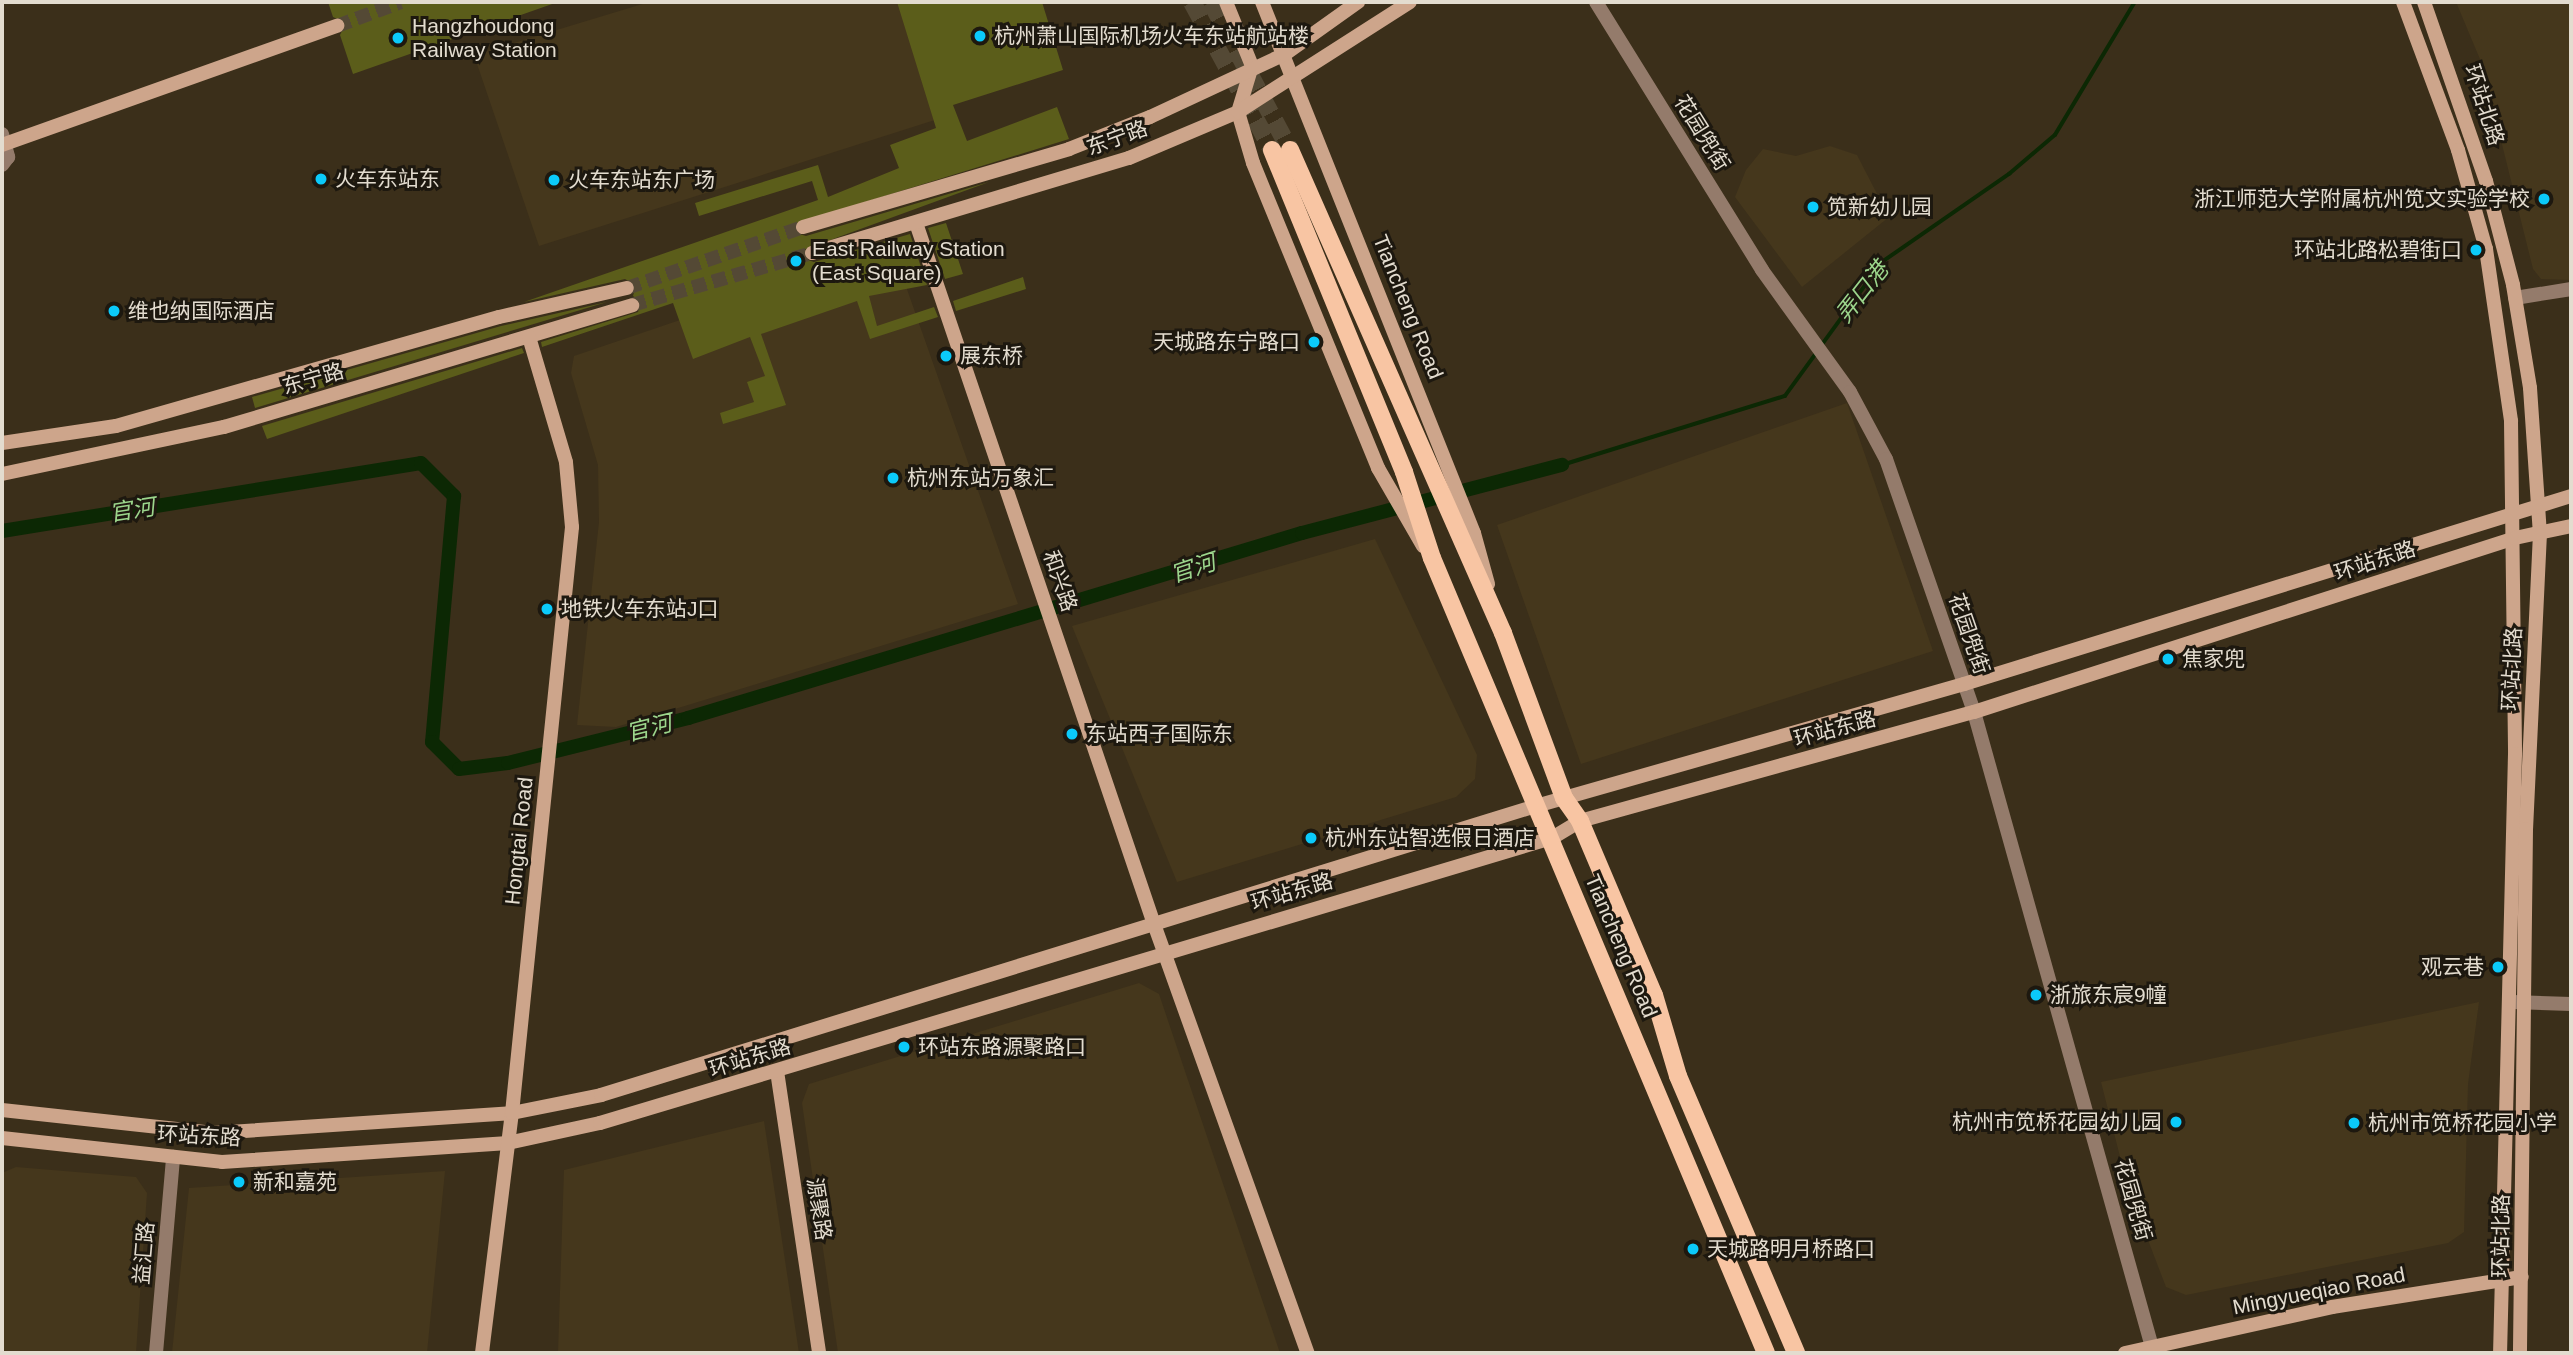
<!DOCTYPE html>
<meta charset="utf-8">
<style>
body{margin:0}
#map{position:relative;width:2573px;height:1355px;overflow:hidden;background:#3b2f1a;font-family:Helvetica,"Noto Sans SC",sans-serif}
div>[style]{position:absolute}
.built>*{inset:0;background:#45371c}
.stream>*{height:3.5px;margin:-1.75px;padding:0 1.75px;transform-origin:1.75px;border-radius:1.75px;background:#0c2804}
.canal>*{height:14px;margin:-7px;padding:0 7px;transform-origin:7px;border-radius:7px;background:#0c2804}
.building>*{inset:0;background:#5b5d1a}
.secondary-tunnel>*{height:14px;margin-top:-7px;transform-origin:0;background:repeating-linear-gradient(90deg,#544935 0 14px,transparent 0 21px)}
.primary-tunnel>*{height:18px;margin-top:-9px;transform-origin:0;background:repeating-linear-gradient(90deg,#544935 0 18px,transparent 0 27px)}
.street>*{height:14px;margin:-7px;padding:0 7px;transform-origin:7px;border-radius:7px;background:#947b6b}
.secondary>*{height:14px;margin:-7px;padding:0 7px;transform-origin:7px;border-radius:7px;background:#cda58b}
.primary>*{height:18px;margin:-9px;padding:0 9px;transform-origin:9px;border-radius:9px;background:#f8c5a3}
.secondary-bridge>*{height:14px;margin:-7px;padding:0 7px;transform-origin:7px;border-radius:7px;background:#cda58b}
.dots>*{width:19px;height:19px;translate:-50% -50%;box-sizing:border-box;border:4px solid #1d180f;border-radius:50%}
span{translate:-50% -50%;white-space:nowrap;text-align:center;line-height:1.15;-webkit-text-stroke:6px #1d180f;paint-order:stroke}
.poi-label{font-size:21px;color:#e3dccf}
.left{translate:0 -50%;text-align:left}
.right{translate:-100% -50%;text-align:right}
.street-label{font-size:21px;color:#e3dccf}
.water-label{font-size:23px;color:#9cd68c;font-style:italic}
.frame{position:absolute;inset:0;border:4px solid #e3dccf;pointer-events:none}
</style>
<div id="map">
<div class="built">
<div style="clip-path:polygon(649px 2px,899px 2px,938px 119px,539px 246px,474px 55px)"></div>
<div style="clip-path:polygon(2456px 2px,2571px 2px,2571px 280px,2541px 279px,2533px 269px,2482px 64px)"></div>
<div style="clip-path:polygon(1830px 146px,1857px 155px,1889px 217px,1802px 287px,1735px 197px,1746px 170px,1763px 149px,1796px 156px)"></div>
<div style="clip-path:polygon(827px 270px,903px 278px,1018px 604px,616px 727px,577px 725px,599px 522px,598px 465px,571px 373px,574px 356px)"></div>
<div style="clip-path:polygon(1847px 403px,1933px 651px,1581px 764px,1497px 525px)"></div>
<div style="clip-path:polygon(1375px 539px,1477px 755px,1475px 779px,1456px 797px,1177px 882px,1072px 626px)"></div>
<div style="clip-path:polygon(1139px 983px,1159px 994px,1280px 1353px,838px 1353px,802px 1103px,809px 1084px)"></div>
<div style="clip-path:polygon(2479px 1002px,2468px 1084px,2464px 1232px,2448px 1243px,2186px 1295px,2166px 1287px,2128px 1188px,2101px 1082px)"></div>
<div style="clip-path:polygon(764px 1121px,799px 1353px,558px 1353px,564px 1170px)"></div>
<div style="clip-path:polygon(16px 1167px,136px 1177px,147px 1193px,136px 1353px,2px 1353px,2px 1173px)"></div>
<div style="clip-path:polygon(445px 1171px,427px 1353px,172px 1353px,189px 1188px)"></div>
</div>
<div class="stream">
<div style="left:1821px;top:346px;width:104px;rotate:-54deg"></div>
<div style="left:1882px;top:262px;width:155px;rotate:-34.7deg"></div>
<div style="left:2009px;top:174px;width:60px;rotate:-40.3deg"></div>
<div style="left:2055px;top:135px;width:155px;rotate:-59deg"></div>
<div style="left:1562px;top:465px;width:233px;rotate:-17.2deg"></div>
<div style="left:1785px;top:396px;width:54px;rotate:-54deg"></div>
</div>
<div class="canal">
<div style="left:2px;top:531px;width:424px;rotate:-9.2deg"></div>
<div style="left:421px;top:463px;width:47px;rotate:45deg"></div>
<div style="left:454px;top:496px;width:247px;rotate:95.1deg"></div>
<div style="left:432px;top:742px;width:38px;rotate:45deg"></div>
<div style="left:459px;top:769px;width:49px;rotate:-7deg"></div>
<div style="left:508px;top:763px;width:186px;rotate:-14deg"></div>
<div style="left:688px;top:718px;width:641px;rotate:-16.77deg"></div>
<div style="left:1302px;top:533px;width:269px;rotate:-14.7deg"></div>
</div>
<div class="building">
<div style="clip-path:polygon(328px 2px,555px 2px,555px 3px,353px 74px,340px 35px,346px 23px,333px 17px)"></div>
<div style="clip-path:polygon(897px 2px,1042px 2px,1063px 70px,953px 105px,967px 141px,1057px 107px,1069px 139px,794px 224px,796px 233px,806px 236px,989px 182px,803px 250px,805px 259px,814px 262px,910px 234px,927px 285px,869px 296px,877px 326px,934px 307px,938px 317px,870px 339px,857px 301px,761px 334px,786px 405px,723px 424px,720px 413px,754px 402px,747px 382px,765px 376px,750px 337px,693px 359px,673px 303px,542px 347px,541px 342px,638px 312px,641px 302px,633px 296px,636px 285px,625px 279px,524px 302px,818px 200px,812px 181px,699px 216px,695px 203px,818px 165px,828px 197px,899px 168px,890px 145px,936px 128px)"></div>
<div style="clip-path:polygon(946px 223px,963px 274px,945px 279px,928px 228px)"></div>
<div style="clip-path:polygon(1023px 277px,1026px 289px,956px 311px,953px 301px)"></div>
<div style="clip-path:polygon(607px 302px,255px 408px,252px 397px,501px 326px)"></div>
<div style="clip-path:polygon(522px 348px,524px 353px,267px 439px,262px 426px)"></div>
</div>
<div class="secondary-tunnel">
<div style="left:337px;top:26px;width:68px;rotate:-20.6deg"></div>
<div style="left:627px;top:288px;width:186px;rotate:-19.1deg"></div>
<div style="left:632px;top:305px;width:187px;rotate:-16.1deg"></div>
</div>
<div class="primary-tunnel">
<div style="left:1192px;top:2px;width:168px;rotate:61.6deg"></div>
<div style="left:1211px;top:2px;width:168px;rotate:61.9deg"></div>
</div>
<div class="street">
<div style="left:1596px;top:2px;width:315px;rotate:58.2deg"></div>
<div style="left:1762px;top:270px;width:150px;rotate:54.2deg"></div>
<div style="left:1850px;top:392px;width:76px;rotate:61.8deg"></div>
<div style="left:1886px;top:459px;width:268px;rotate:70.8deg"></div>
<div style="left:1974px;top:712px;width:659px;rotate:74.34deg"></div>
<div style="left:2px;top:134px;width:24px;rotate:75deg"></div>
<div style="left:8px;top:157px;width:10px;rotate:127deg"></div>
<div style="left:2515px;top:298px;width:57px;rotate:-9.1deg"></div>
<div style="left:2513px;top:1002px;width:58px;rotate:2deg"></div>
<div style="left:156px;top:1353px;width:197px;rotate:-85deg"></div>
</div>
<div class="secondary">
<div style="left:1226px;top:2px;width:69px;rotate:67.9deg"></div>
<div style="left:1252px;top:66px;width:48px;rotate:106.9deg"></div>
<div style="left:1238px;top:112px;width:53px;rotate:73.6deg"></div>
<div style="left:1253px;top:163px;width:330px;rotate:67.7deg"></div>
<div style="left:1378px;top:468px;width:90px;rotate:60deg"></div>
<div style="left:1262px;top:2px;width:572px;rotate:68.24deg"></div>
<div style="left:1474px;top:533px;width:53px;rotate:74.6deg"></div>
<div style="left:2403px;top:2px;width:158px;rotate:69.6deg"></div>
<div style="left:2458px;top:150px;width:103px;rotate:74.2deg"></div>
<div style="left:2486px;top:249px;width:174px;rotate:81.7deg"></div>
<div style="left:2511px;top:421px;width:333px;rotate:89.3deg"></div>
<div style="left:2515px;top:754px;width:599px;rotate:91.43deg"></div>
<div style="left:2424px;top:2px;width:189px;rotate:70.9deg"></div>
<div style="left:2486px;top:181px;width:107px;rotate:75.4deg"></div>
<div style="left:2513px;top:285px;width:104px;rotate:80.6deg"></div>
<div style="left:2530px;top:388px;width:145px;rotate:86.1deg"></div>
<div style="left:2540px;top:533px;width:296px;rotate:92.7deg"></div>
<div style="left:2526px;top:829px;width:524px;rotate:90.66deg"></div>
<div style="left:916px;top:223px;width:740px;rotate:71.25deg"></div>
<div style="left:1154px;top:924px;width:456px;rotate:70.3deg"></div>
<div style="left:803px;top:227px;width:277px;rotate:-16.3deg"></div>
<div style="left:1069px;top:149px;width:87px;rotate:-21.6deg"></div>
<div style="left:1150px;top:117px;width:149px;rotate:-25deg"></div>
<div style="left:1285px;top:54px;width:90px;rotate:-35.5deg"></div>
<div style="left:812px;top:253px;width:331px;rotate:-16.7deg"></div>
<div style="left:1129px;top:158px;width:118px;rotate:-22.9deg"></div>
<div style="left:1238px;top:112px;width:204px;rotate:-32.6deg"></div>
<div style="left:2px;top:443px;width:115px;rotate:-8.5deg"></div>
<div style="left:116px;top:426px;width:398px;rotate:-15.9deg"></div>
<div style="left:499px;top:317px;width:131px;rotate:-12.8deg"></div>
<div style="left:2px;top:474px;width:227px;rotate:-12deg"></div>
<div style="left:224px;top:427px;width:426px;rotate:-16.6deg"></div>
<div style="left:777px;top:1071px;width:285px;rotate:81.5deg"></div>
<div style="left:2px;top:1110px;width:213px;rotate:6.2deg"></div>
<div style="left:214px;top:1133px;width:299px;rotate:-3.8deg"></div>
<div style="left:512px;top:1113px;width:91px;rotate:-11.4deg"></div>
<div style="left:601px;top:1095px;width:979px;rotate:-17.18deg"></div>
<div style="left:1536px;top:806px;width:445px;rotate:-15.9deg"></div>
<div style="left:1964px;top:684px;width:635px;rotate:-17.21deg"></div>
<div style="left:2px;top:1138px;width:221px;rotate:6.2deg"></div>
<div style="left:222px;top:1162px;width:287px;rotate:-3.8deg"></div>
<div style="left:508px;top:1143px;width:94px;rotate:-12.3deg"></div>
<div style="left:600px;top:1123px;width:994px;rotate:-16.67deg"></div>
<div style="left:1552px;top:838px;width:33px;rotate:-31deg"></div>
<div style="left:1580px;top:821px;width:409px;rotate:-15.5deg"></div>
<div style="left:1974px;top:712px;width:568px;rotate:-17.83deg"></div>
<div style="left:2515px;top:538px;width:57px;rotate:-12.1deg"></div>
<div style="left:482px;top:1353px;width:242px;rotate:-82.9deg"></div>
<div style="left:512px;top:1113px;width:589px;rotate:-84.15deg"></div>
<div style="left:572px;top:527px;width:65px;rotate:-95.3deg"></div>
<div style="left:566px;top:462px;width:130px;rotate:-106.5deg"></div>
<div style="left:2125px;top:1353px;width:212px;rotate:-12.5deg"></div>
<div style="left:2332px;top:1307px;width:192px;rotate:-9deg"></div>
</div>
<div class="primary">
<div style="left:1272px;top:150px;width:348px;rotate:67.7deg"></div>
<div style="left:1404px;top:472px;width:90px;rotate:72deg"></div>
<div style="left:1432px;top:558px;width:862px;rotate:67.21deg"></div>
<div style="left:1290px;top:150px;width:528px;rotate:66.2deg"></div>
<div style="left:1503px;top:633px;width:176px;rotate:69.7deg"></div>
<div style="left:1564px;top:798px;width:28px;rotate:55deg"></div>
<div style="left:1580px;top:821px;width:189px;rotate:67deg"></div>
<div style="left:1654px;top:995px;width:84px;rotate:73.5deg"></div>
<div style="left:1678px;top:1076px;width:301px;rotate:66.9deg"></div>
</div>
<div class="secondary-bridge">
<div style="left:2px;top:145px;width:356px;rotate:-19.6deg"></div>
</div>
<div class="dots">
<div style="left:980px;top:36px;background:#0bcafa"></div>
<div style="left:398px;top:38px;background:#0bcafa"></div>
<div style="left:321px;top:179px;background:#0bcafa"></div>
<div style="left:554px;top:180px;background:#0bcafa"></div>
<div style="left:2544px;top:199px;background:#0bcafa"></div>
<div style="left:1813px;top:207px;background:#0bcafa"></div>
<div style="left:2476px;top:250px;background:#0bcafa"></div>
<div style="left:796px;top:261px;background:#0bcafa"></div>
<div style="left:114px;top:311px;background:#0bcafa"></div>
<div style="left:1314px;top:342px;background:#0bcafa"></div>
<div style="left:946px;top:356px;background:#0bcafa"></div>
<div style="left:893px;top:478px;background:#0bcafa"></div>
<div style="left:547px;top:609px;background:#0bcafa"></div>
<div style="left:2168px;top:659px;background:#0bcafa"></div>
<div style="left:1072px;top:734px;background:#0bcafa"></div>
<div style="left:1311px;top:838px;background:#0bcafa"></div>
<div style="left:2498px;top:967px;background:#0bcafa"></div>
<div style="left:2036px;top:995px;background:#0bcafa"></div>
<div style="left:904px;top:1047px;background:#0bcafa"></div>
<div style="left:2176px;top:1122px;background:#0bcafa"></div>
<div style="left:2354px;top:1123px;background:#0bcafa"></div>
<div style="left:239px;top:1182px;background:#0bcafa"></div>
<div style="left:1693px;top:1249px;background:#0bcafa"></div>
</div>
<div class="poi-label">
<span class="left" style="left:412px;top:38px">Hangzhoudong<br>Railway Station</span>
<span class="left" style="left:994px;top:36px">杭州萧山国际机场火车东站航站楼</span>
<span class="left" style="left:335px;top:179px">火车东站东</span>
<span class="left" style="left:568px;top:180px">火车东站东广场</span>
<span class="right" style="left:2530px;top:199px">浙江师范大学附属杭州笕文实验学校</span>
<span class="left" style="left:1827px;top:207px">笕新幼儿园</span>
<span class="left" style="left:812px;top:261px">East Railway Station<br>(East Square)</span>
<span class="right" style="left:2462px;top:250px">环站北路松碧街口</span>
<span class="left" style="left:128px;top:311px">维也纳国际酒店</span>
<span class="right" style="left:1300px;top:342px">天城路东宁路口</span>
<span class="left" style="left:960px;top:356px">展东桥</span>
<span class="left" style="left:907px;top:478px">杭州东站万象汇</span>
<span class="left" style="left:561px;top:609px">地铁火车东站J口</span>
<span class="left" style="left:2182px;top:659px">焦家兜</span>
<span class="left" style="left:1086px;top:734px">东站西子国际东</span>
<span class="left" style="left:1325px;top:838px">杭州东站智选假日酒店</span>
<span class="right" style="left:2484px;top:967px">观云巷</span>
<span class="left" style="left:2050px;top:995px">浙旅东宸9幢</span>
<span class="left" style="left:918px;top:1047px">环站东路源聚路口</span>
<span class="right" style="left:2162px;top:1122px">杭州市笕桥花园幼儿园</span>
<span class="left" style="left:2368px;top:1123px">杭州市笕桥花园小学</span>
<span class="left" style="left:253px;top:1182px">新和嘉苑</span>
<span class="left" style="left:1707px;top:1249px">天城路明月桥路口</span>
</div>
<div class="street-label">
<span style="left:2484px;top:105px;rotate:72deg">环站北路</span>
<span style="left:1702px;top:133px;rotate:58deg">花园兜街</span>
<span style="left:1117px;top:138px;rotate:-20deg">东宁路</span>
<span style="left:1408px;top:307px;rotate:68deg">Tiancheng Road</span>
<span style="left:313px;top:379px;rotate:-16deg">东宁路</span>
<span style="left:2375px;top:561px;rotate:-18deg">环站东路</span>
<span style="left:1060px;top:581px;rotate:71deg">和兴路</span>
<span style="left:1969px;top:634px;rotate:71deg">花园兜街</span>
<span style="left:2512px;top:669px;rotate:-87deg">环站北路</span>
<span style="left:1835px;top:729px;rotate:-15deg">环站东路</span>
<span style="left:519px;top:841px;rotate:-84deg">Hongtai Road</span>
<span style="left:1292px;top:892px;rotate:-16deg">环站东路</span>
<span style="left:1621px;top:946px;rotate:67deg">Tiancheng Road</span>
<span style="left:750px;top:1058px;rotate:-17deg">环站东路</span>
<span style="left:199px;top:1136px;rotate:3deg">环站东路</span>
<span style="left:2133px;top:1200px;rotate:74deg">花园兜街</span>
<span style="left:819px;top:1209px;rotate:81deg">源聚路</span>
<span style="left:2501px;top:1236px;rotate:-89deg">环站北路</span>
<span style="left:144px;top:1253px;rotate:-85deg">益汇路</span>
<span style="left:2319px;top:1291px;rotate:-11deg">Mingyueqiao Road</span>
</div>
<div class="water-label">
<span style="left:1862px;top:292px;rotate:-52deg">弄口港</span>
<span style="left:132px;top:510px;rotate:-9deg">官河</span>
<span style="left:1193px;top:568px;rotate:-18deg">官河</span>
<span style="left:649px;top:728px;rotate:-14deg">官河</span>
</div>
<div class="frame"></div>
</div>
